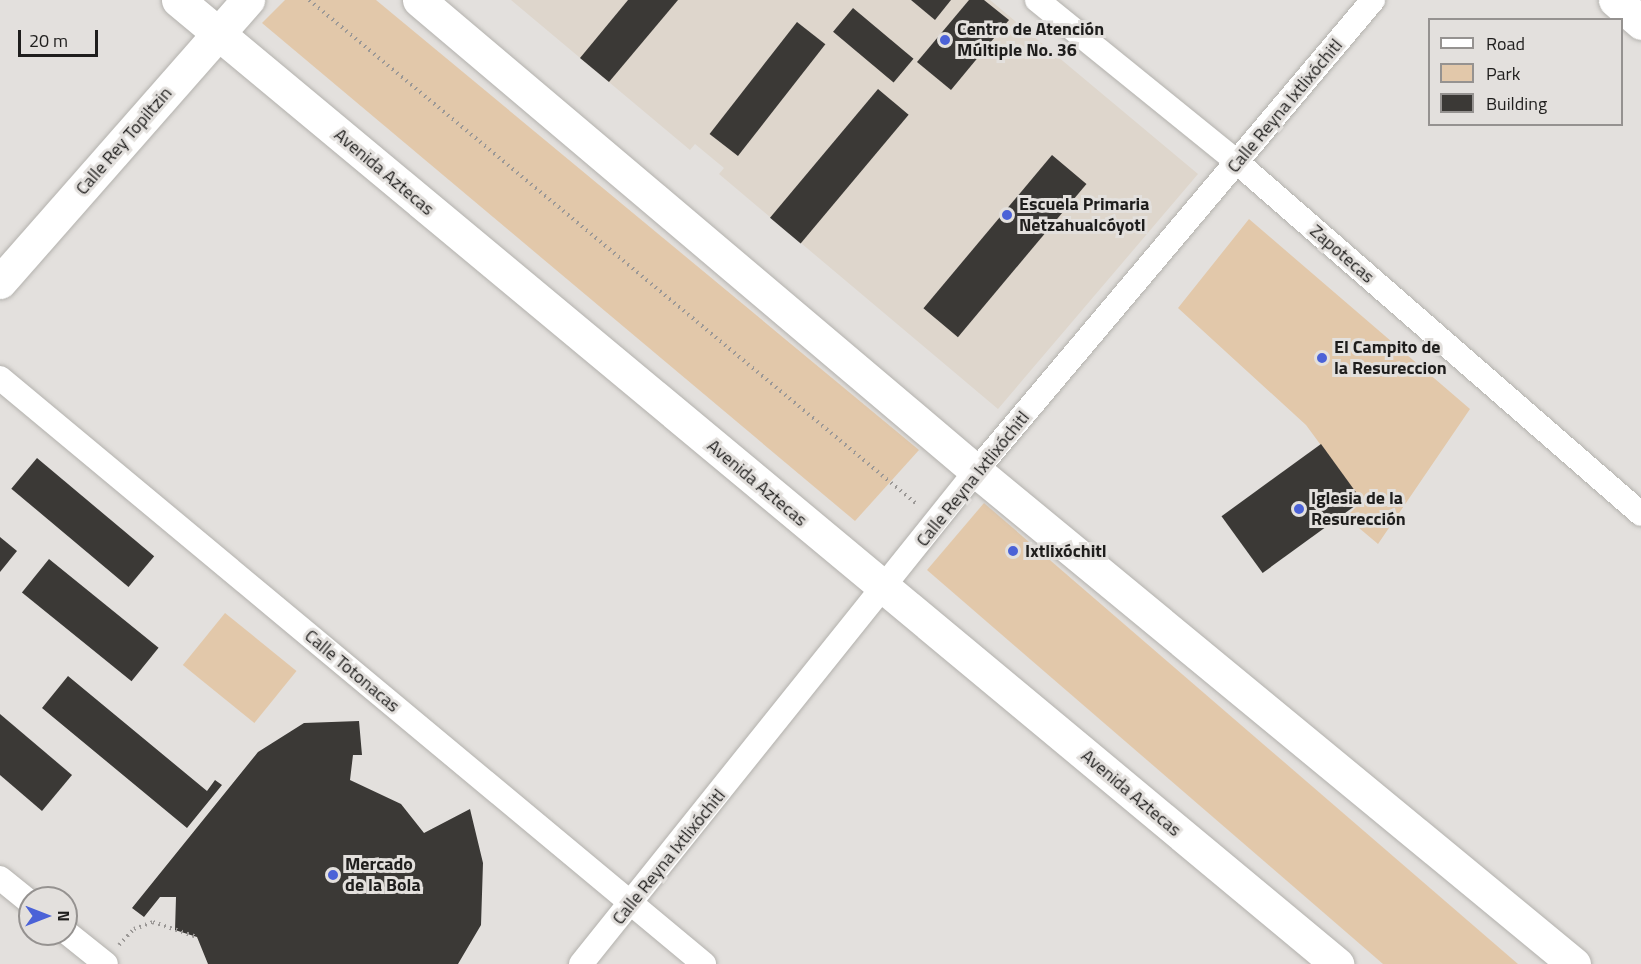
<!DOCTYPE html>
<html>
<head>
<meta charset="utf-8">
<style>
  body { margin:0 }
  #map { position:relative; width:1641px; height:964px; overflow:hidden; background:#e3e0dd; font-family:"Titillium Web",sans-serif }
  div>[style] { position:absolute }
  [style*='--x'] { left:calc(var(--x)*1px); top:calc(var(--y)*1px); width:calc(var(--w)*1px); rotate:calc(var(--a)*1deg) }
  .built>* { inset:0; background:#ded6cc }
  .green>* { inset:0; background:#e2c8aa; transform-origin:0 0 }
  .building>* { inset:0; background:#3b3936; transform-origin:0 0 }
  .path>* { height:4px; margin-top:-2px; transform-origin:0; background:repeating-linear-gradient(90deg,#9b9896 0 1.5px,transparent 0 6px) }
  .roads { filter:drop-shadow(0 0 2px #b3b1ad) drop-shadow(0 0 2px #b3b1ad) }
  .street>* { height:24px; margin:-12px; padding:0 12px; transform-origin:12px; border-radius:12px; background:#fff }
  .secondary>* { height:33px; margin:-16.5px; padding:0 16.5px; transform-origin:16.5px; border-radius:16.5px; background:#fff }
  .primary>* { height:33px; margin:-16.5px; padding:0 16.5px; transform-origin:16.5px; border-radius:16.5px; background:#fff }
  .dots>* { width:16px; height:16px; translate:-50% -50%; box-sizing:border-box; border:3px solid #e3e0dd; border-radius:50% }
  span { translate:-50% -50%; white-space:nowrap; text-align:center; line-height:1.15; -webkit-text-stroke:6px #e3e0dd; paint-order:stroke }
  .poi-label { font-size:18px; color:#1f1e1d; font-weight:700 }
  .left { translate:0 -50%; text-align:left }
  .street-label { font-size:18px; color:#1f1e1d }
  .legend { position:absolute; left:1428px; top:18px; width:195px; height:108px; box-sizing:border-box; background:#e3e0dd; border:2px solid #959290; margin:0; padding:8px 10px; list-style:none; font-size:18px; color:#1f1e1d }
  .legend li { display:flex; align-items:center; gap:12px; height:30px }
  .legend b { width:30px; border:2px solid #959290 }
  .north { position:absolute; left:18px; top:886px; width:60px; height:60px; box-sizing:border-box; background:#e3e0dd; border:2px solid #959290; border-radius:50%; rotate:90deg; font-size:16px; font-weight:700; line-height:24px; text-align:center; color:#1f1e1d }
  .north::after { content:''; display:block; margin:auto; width:21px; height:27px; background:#4b62d7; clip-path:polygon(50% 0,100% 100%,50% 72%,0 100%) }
  .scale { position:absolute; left:18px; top:30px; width:80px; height:27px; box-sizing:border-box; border:3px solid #1f1e1d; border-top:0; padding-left:8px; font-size:18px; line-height:21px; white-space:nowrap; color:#1f1e1d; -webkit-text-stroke:4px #e3e0dd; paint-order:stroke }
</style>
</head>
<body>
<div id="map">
  <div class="built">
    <div style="clip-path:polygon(511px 0,990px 0,1198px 174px,998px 409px,719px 174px,724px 168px,695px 144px,690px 150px)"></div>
  </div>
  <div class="green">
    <div style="clip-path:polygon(285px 0,376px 0,919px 450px,855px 521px,262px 23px)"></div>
    <div style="clip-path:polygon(1249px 219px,1470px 409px,1378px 544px,1346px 517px,1362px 501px,1306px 425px,1178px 308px)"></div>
    <div style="clip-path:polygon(984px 503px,1518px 964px,1383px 964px,927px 570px)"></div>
    <div style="left:225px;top:613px;width:92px;height:67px;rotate:39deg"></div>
  </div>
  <div class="building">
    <div style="clip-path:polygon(628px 0,678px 0,609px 82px,580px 58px)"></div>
    <div style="clip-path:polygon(911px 0,951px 0,935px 20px)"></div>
    <div style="clip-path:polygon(969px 0,984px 0,1009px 20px,951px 90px,917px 62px)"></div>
    <div style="left:853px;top:8px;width:79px;height:31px;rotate:40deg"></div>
    <div style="left:797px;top:22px;width:36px;height:142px;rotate:38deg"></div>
    <div style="left:878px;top:89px;width:40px;height:168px;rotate:40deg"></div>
    <div style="left:1052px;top:155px;width:45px;height:200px;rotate:40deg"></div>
    <div style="left:1321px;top:444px;width:70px;height:123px;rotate:54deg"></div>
    <div style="left:37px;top:458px;width:153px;height:40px;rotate:40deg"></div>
    <div style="clip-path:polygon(0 537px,17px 551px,0 572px)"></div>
    <div style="left:49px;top:559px;width:141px;height:43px;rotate:39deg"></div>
    <div style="clip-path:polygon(68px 676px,207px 791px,215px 780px,222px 785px,187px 828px,42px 708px)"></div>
    <div style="clip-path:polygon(0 714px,72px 775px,42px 811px,0 775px)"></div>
    <div style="clip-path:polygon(359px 721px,362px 755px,353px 755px,350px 780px,401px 804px,424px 833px,470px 809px,483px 863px,481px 925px,458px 964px,208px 964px,197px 937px,175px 930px,176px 897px,160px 897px,144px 917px,132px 908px,258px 752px,304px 723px)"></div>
  </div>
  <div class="path">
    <div style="--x:309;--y:0;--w:791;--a:39.67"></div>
    <div style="--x:119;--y:945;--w:22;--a:-47"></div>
    <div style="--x:134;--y:929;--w:20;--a:-20"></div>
    <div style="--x:153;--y:922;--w:46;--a:18.8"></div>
  </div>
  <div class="roads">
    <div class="street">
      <div style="--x:1037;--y:0;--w:259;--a:39"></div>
      <div style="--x:1238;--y:163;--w:534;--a:41.05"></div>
      <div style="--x:0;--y:378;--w:916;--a:39.77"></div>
      <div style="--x:0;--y:878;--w:38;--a:39"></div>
      <div style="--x:66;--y:932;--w:51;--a:38.7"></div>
      <div style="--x:581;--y:964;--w:632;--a:-51.3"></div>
      <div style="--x:976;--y:471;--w:616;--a:-49.87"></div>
    </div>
    <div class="secondary">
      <div style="--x:1615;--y:0;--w:35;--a:41"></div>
      <div style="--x:0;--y:282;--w:376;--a:-48.7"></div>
    </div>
    <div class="primary">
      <div style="--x:178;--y:0;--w:1508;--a:39.75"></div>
      <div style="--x:419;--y:0;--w:729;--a:40.22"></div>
      <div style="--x:976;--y:471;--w:775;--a:39.5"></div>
    </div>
  </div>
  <div class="dots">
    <div style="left:945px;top:40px;background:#4b62d7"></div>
    <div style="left:1007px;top:215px;background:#4b62d7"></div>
    <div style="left:1322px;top:358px;background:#4b62d7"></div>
    <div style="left:1299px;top:509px;background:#4b62d7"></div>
    <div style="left:1013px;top:551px;background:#4b62d7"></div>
    <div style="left:333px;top:875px;background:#4b62d7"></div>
  </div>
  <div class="poi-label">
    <span class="left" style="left:957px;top:40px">Centro de Atención<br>Múltiple No. 36</span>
    <span class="left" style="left:1019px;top:215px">Escuela Primaria<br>Netzahualcóyotl</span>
    <span class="left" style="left:1334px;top:358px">El Campito de<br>la Resureccion</span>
    <span class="left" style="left:1311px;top:509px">Iglesia de la<br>Resurección</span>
    <span class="left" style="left:1025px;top:551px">Ixtlixóchitl</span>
    <span class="left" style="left:345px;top:875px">Mercado<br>de la Bola</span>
  </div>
  <div class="street-label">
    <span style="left:1285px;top:106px;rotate:-50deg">Calle Reyna Ixtlixóchitl</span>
    <span style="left:124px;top:141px;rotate:-49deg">Calle Rey Topiltzin</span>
    <span style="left:384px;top:172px;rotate:40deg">Avenida Aztecas</span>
    <span style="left:1342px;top:254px;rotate:41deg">Zapotecas</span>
    <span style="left:973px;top:479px;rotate:-51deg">Calle Reyna Ixtlixóchitl</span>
    <span style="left:757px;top:483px;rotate:40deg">Avenida Aztecas</span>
    <span style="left:352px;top:671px;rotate:40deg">Calle Totonacas</span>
    <span style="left:1131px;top:793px;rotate:40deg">Avenida Aztecas</span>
    <span style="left:669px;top:857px;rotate:-51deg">Calle Reyna Ixtlixóchitl</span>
  </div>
  <ul class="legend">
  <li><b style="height:8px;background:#fff"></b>Road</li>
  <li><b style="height:16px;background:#e2c8aa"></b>Park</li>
  <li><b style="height:16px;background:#3b3936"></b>Building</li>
  </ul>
  <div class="north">N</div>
  <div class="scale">20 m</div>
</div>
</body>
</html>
